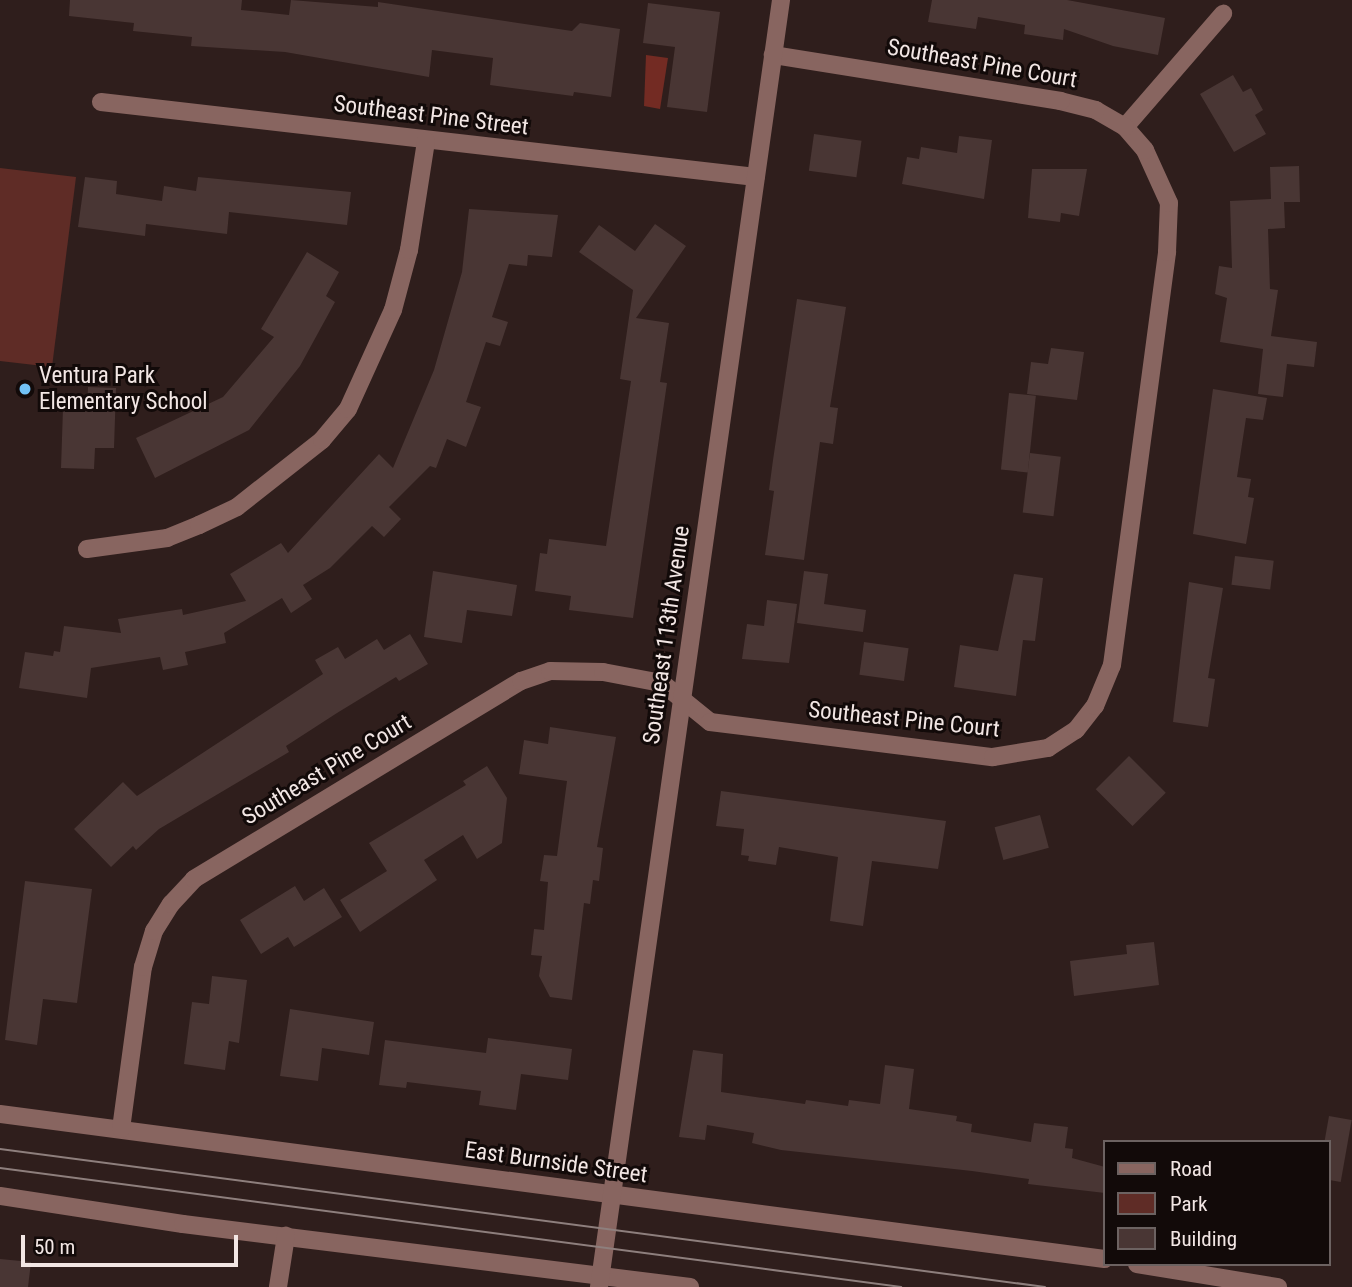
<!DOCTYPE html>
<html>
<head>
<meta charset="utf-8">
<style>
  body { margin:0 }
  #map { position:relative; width:1352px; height:1287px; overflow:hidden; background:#2f1e1c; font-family:"Roboto Condensed",sans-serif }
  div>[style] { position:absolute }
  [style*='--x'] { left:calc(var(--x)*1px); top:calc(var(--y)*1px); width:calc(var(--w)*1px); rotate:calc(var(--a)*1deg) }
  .green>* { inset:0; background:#5f2c26 }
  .water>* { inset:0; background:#732b23 }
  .building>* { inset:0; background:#493634; transform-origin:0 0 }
  .minor>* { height:18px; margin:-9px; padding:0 9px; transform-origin:9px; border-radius:9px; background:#886560 }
  .tram>* { height:2px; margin:-1px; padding:0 1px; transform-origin:1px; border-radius:1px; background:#8e7f7d }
  .dots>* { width:19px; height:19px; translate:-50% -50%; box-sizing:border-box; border:4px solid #120a09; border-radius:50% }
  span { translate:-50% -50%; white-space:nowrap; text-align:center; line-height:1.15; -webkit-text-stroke:6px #120a09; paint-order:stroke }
  .street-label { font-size:23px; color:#f2e6e4 }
  .poi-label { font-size:23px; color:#f2e6e4 }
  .left { translate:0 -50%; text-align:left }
  .legend { position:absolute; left:1103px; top:1140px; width:228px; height:126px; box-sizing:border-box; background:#120a09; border:2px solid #6c6261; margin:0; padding:9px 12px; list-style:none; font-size:21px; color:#f2e6e4 }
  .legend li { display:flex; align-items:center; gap:14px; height:35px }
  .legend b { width:35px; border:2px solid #6c6261 }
  .scale { position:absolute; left:21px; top:1235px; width:217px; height:32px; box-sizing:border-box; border:4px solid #f2e6e4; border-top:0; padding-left:9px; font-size:21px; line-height:24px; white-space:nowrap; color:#f2e6e4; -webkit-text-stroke:5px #120a09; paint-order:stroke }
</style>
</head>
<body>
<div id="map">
  <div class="green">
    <div style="clip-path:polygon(0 168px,76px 177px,52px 367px,0 361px)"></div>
  </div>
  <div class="water">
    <div style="clip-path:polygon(646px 55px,668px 58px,660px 109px,644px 106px)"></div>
  </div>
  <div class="building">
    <div style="clip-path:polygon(70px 0,242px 0,241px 10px,289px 15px,291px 0,378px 7px,378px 2px,572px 31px,580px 23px,620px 29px,611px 97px,574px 92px,573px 96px,490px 85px,493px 58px,432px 50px,429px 77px,285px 52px,191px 46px,192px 37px,133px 31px,134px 23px,69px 16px)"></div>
    <div style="clip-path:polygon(932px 0,1067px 0,1165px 18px,1158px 55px,1113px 46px,1064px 29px,1063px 40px,1024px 34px,1025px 25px,978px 17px,976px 29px,928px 22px)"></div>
    <div style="clip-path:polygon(648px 3px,720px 12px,707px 112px,667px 107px,675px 47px,643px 43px)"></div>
    <div style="clip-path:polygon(1233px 75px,1243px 92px,1251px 88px,1263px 110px,1255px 115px,1266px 134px,1234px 152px,1200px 94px)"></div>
    <div style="left:814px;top:134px;width:48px;height:37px;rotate:8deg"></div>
    <div style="clip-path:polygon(959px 136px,992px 140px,984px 199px,902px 184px,907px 157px,919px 159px,921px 147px,957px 153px)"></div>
    <div style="clip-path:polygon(1299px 166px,1300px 202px,1284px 202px,1285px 228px,1268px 229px,1270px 289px,1278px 290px,1271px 336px,1317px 342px,1314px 367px,1287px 364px,1283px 397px,1258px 394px,1263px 349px,1220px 342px,1227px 298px,1215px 294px,1219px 266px,1232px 268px,1230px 201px,1271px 199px,1270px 167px)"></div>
    <div style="clip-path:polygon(1032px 169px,1087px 169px,1079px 216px,1061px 213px,1060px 222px,1028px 218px)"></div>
    <div style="clip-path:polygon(85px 177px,117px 181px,116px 194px,162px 201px,164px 186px,196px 191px,198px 177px,351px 192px,347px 225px,229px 212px,227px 234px,146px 224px,145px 236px,78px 227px)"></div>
    <div style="clip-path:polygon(469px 209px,558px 215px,552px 257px,528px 255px,527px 266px,509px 264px,492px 317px,508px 322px,500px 346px,486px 342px,466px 402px,481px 407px,466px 447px,447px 439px,436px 468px,430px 466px,389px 507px,401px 519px,384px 537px,372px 526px,330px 568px,303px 585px,312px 599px,291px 613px,282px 598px,224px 633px,226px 643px,185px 652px,188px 665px,163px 670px,160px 657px,91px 668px,87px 698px,19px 688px,25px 652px,53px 656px,54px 651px,60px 652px,64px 626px,121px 633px,118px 619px,182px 609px,183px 615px,246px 601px,230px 574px,281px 543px,288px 553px,379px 454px,393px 468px,434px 370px,462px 272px)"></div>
    <div style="clip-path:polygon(655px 224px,686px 246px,636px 318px,669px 323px,660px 382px,667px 383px,633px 618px,569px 610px,571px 596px,535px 591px,540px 553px,547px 554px,549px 539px,606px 546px,631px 381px,620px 379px,633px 290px,579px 252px,599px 225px,635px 251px)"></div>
    <div style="clip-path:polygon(307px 252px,339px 272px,326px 296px,335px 302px,300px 366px,249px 430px,155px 478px,136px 438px,223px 397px,274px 337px,261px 329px)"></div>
    <div style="clip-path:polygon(797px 299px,846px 307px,830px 407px,838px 408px,833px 444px,820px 442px,804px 560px,765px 555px,774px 491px,769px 490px,773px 460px)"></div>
    <div style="clip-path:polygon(1051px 348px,1084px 352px,1077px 400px,1027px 394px,1031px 362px,1048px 364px)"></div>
    <div style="clip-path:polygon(88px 387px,116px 388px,114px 448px,95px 448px,94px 469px,61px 468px,63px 408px,87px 409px)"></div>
    <div style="clip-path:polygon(1213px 389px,1267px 398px,1263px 420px,1246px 418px,1237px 477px,1251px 479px,1248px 497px,1254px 498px,1246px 544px,1193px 534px)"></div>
    <div style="left:1009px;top:393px;width:27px;height:77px;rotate:6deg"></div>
    <div style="left:1030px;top:453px;width:31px;height:60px;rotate:7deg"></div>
    <div style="left:1235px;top:556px;width:39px;height:29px;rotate:7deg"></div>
    <div style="clip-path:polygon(433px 571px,517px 585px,512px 616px,467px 610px,462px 643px,424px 637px)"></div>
    <div style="clip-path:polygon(804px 571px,828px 574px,824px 604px,866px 610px,863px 632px,797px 623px)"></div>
    <div style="clip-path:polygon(1014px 574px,1043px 578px,1035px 641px,1023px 640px,1016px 696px,954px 687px,960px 645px,998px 651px)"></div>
    <div style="clip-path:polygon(1189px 582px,1223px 588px,1208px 678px,1215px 679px,1208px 727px,1173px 722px)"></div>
    <div style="clip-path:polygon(767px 600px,797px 604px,789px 663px,742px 659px,747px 624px,764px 626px)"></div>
    <div style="clip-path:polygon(410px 634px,428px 664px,399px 681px,396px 677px,337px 713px,286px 746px,289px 752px,159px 829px,136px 850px,133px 846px,111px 867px,74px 829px,123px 782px,137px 796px,323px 674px,315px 660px,338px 647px,345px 659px,377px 639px,384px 650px)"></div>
    <div style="left:864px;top:642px;width:45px;height:33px;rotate:8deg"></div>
    <div style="clip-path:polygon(550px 727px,616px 737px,597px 847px,603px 848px,599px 881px,593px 880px,590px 904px,584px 903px,572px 1000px,550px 997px,539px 976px,542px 956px,531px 955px,534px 929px,544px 930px,548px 882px,540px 881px,544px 855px,557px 856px,567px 781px,519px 774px,524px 740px,548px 744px)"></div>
    <div style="left:1129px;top:756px;width:52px;height:47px;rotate:45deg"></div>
    <div style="clip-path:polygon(487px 766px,507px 798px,502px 843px,477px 859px,463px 835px,424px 860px,437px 880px,360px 932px,340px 900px,387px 871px,369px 843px,466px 785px,463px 781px)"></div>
    <div style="clip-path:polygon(721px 791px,946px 821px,938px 869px,872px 861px,863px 926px,830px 921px,838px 857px,779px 847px,776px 865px,748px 861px,749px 856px,741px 855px,744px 829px,716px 826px)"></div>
    <div style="left:1040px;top:815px;width:34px;height:47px;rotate:75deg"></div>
    <div style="clip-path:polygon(25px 881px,92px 889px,77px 1003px,43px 999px,37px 1045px,5px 1040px)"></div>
    <div style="clip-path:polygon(295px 886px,304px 901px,324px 888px,342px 917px,294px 947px,288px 937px,261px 954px,240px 920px)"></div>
    <div style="clip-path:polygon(1154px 942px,1159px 985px,1074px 996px,1070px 961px,1127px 954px,1126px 945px)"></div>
    <div style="clip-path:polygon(212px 976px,247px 980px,239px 1043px,229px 1041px,225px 1070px,184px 1064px,192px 1002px,209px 1004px)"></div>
    <div style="clip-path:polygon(290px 1009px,374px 1022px,369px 1055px,322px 1048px,318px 1081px,280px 1076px)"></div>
    <div style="clip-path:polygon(488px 1038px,572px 1049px,568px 1080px,521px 1074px,516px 1110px,479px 1105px,481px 1091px,407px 1082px,406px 1088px,379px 1085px,385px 1040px,486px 1053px)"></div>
    <div style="clip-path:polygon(693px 1050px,723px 1054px,721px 1092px,805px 1104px,806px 1100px,848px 1106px,849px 1100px,880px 1104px,885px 1065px,914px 1069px,909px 1109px,957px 1116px,956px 1121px,972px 1124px,971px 1132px,1031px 1142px,1034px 1123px,1068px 1127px,1065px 1148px,1073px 1149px,1072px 1158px,1105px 1167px,1105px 1193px,1028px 1184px,1029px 1179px,972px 1171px,781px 1150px,752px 1143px,754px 1133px,707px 1125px,705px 1140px,679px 1137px)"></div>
    <div style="left:1329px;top:1116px;width:23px;height:63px;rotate:10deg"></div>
    <div style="clip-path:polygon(0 1259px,31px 1262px,28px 1287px,0 1287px)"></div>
  </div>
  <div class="minor">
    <div style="--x:101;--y:102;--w:659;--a:6.53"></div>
    <div style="--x:1125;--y:127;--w:150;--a:-49.1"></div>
    <div style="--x:87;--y:549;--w:81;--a:-7.8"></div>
    <div style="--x:167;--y:538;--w:35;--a:-22"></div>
    <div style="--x:199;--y:525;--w:42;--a:-25.3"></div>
    <div style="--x:237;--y:507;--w:108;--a:-38.2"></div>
    <div style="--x:322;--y:440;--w:40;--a:-50"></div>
    <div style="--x:348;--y:409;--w:109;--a:-65.6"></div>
    <div style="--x:393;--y:310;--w:62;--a:-75.1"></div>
    <div style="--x:409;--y:250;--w:110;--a:-81.1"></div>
    <div style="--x:0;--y:1114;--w:1114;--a:7.48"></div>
    <div style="--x:121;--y:1129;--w:163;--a:-82.3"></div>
    <div style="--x:143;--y:967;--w:38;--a:-73"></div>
    <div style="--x:154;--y:931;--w:32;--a:-58"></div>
    <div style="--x:171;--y:904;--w:34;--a:-47"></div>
    <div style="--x:194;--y:879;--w:382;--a:-31.2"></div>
    <div style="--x:521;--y:681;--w:31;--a:-19"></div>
    <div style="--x:550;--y:671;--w:53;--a:1.1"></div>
    <div style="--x:603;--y:672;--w:60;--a:10.6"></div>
    <div style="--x:662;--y:683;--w:62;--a:39.1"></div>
    <div style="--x:710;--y:722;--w:285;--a:7.1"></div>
    <div style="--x:993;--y:757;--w:56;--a:-9.3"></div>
    <div style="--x:1048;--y:748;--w:33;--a:-33"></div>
    <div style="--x:1076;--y:730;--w:31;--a:-52"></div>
    <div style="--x:1095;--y:706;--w:44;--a:-67.5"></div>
    <div style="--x:1112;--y:665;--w:417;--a:-82.4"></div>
    <div style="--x:1167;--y:252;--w:49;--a:-87.7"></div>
    <div style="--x:1169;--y:203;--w:58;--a:-114.4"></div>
    <div style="--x:1145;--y:150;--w:30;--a:-131"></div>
    <div style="--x:1125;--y:127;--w:34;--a:-150"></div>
    <div style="--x:1096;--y:110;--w:36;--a:-166"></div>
    <div style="--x:1061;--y:101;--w:292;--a:-170.9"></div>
    <div style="--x:0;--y:1196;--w:185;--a:8.7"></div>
    <div style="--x:183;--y:1224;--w:511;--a:7.08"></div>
    <div style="--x:1137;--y:1264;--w:143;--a:9.3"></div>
    <div style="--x:278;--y:1287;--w:52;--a:-81.1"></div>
    <div style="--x:599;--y:1287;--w:1300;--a:-81.95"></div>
  </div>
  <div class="tram">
    <div style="--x:0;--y:1149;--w:1054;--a:7.52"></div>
    <div style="--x:0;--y:1168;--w:909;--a:7.52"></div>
  </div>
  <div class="dots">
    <div style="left:25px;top:389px;background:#71c1f5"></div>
  </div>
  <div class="street-label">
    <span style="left:982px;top:64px;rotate:10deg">Southeast Pine Court</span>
    <span style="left:431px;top:116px;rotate:7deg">Southeast Pine Street</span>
    <span style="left:667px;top:635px;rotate:-82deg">Southeast 113th Avenue</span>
    <span style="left:904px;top:720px;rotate:6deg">Southeast Pine Court</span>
    <span style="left:327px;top:770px;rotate:-31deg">Southeast Pine Court</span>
    <span style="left:556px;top:1163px;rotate:8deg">East Burnside Street</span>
  </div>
  <div class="poi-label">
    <span class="left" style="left:39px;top:389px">Ventura Park<br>Elementary School</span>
  </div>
  <ul class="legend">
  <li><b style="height:9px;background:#886560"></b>Road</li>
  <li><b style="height:19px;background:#5f2c26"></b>Park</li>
  <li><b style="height:19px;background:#493634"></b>Building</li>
  </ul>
  <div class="scale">50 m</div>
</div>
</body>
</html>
